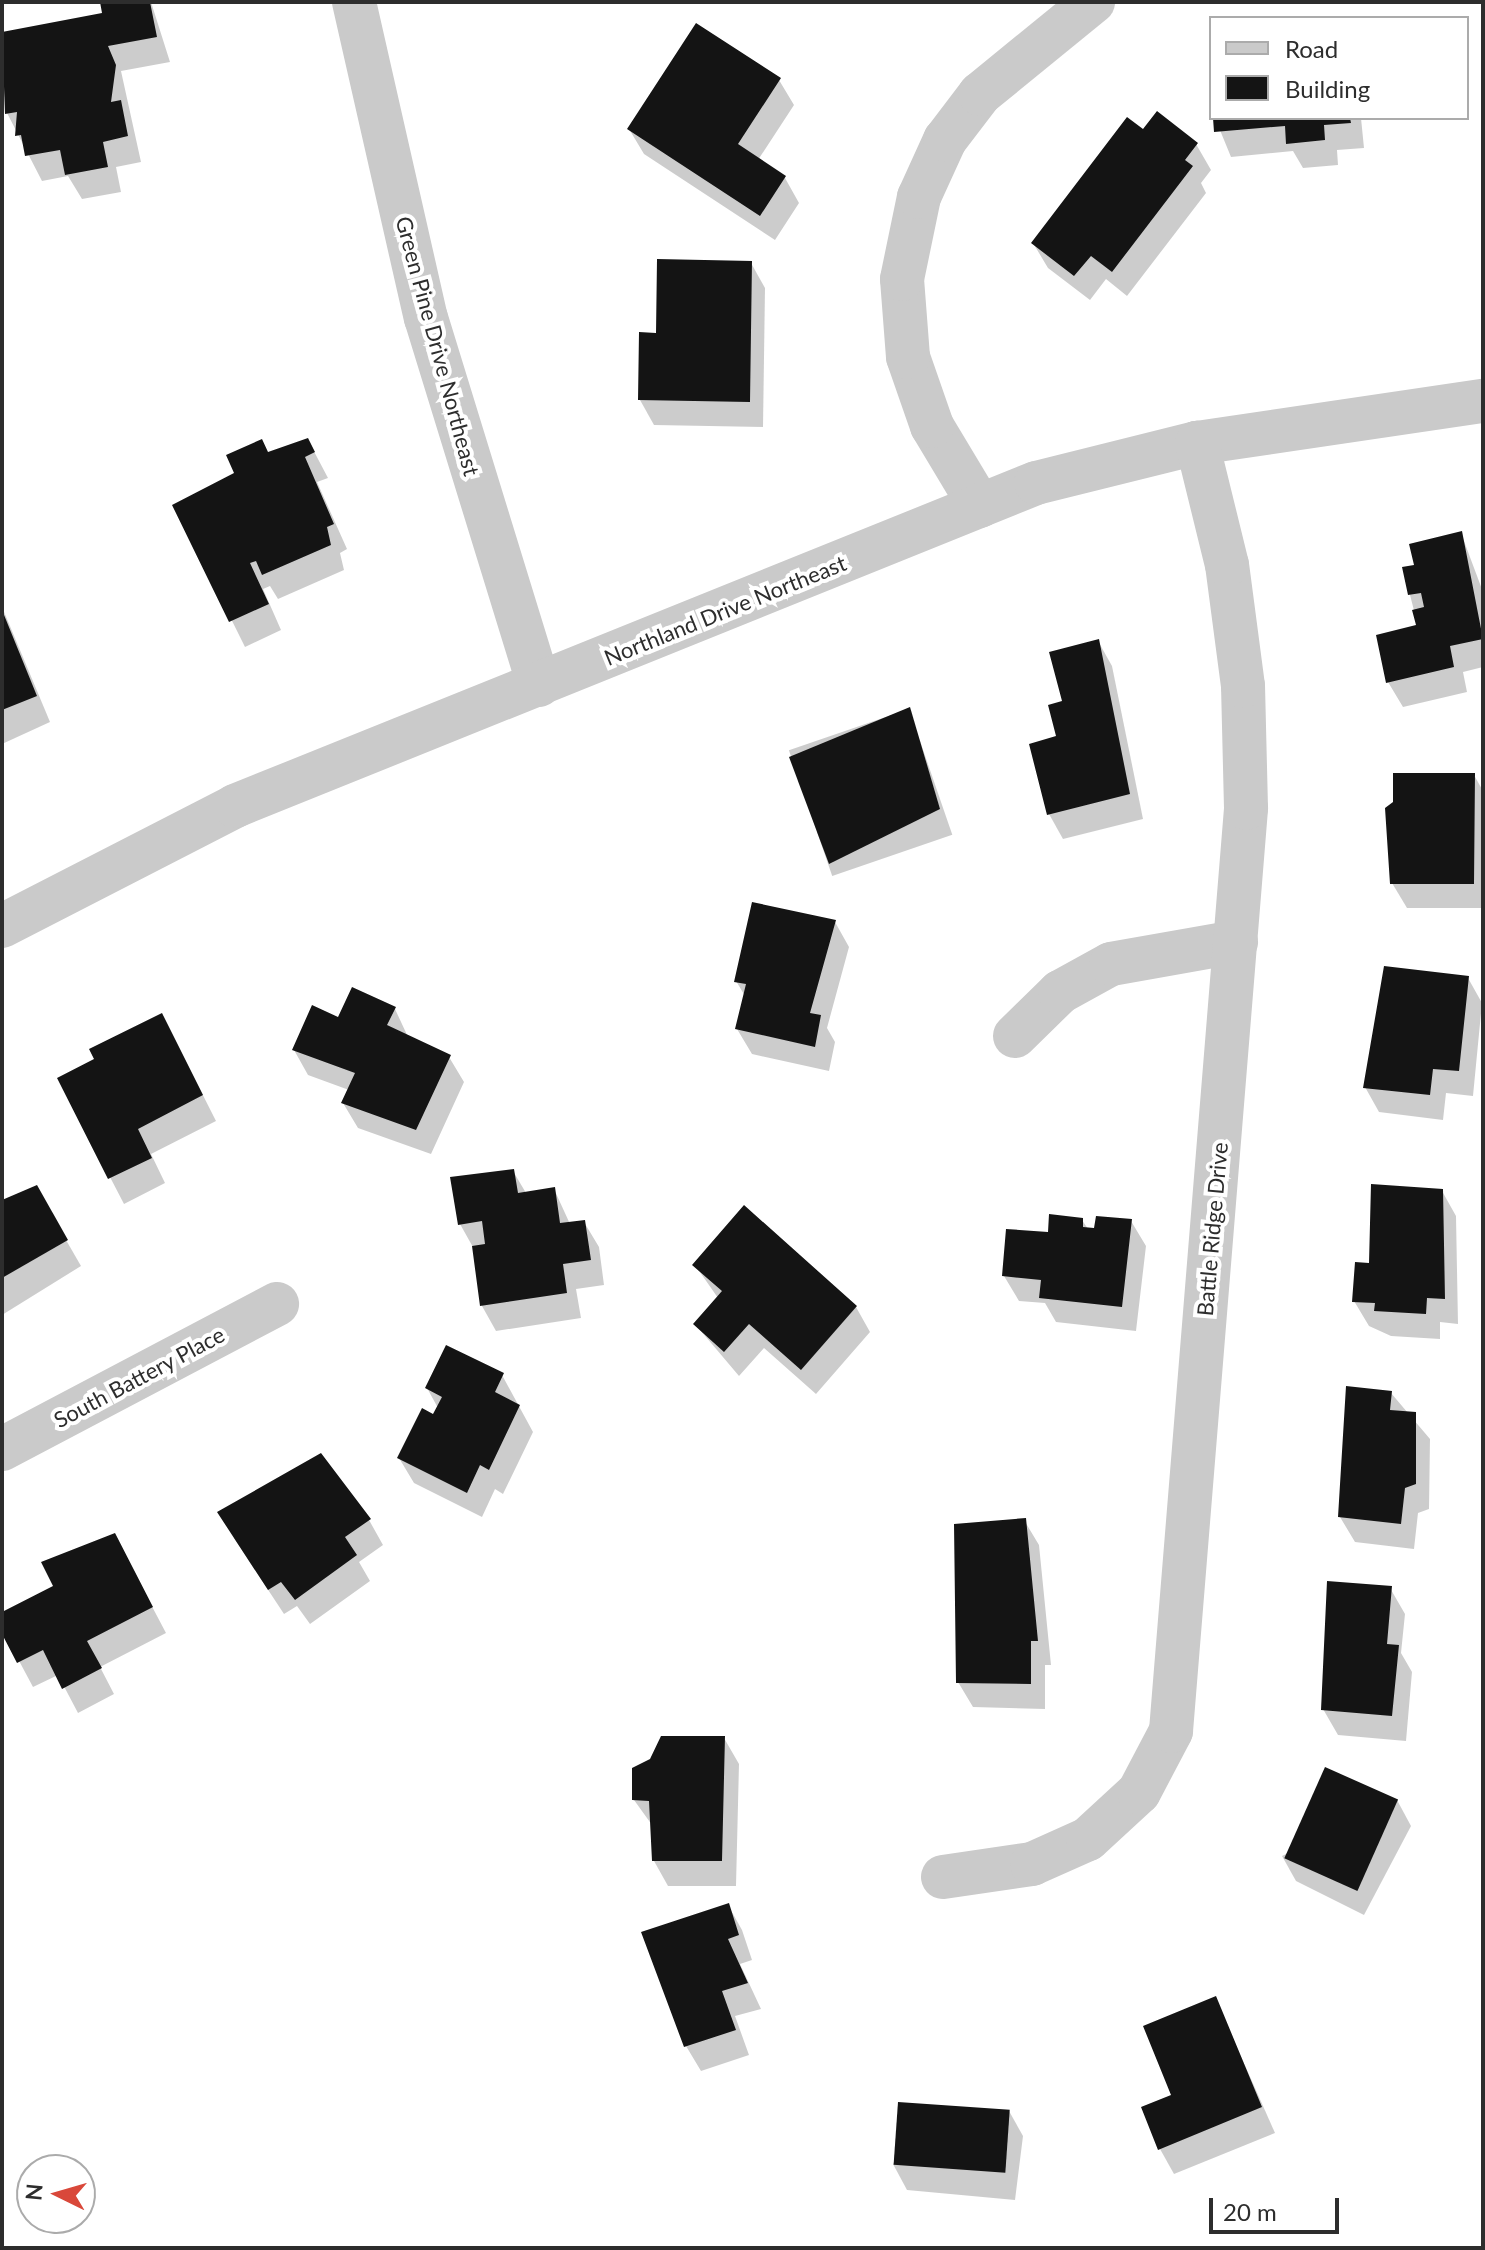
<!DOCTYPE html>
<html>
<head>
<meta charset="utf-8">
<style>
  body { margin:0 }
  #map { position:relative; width:1485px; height:2250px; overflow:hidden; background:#fff; font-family:Lato,sans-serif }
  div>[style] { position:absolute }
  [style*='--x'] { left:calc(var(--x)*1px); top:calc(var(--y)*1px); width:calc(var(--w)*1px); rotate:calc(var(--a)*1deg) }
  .shadow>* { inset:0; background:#0003; transform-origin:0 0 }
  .building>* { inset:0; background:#141414; transform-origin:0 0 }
  .minor>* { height:44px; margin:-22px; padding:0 22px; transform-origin:22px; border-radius:22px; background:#cacaca }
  span { translate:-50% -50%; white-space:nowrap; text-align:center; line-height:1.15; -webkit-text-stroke:8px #fff; paint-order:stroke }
  .street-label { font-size:22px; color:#2d2d2d }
  .frame { position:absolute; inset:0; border:4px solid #2d2d2d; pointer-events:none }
  .legend { position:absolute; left:1209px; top:16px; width:260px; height:104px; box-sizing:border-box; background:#fff; border:2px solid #ababab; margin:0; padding:10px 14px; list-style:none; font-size:24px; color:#2d2d2d }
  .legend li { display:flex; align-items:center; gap:16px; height:40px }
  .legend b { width:40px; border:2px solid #ababab }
  .north { position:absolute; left:16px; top:2154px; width:80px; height:80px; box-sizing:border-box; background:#fff; border:2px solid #ababab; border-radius:50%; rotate:275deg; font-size:22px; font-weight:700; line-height:32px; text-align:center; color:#2d2d2d }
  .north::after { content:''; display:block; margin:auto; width:28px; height:36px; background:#d9483a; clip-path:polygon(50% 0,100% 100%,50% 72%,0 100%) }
  .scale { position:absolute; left:1209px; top:2198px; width:130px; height:36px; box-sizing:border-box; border:4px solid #2d2d2d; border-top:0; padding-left:10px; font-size:24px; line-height:28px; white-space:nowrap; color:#2d2d2d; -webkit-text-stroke:6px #fff; paint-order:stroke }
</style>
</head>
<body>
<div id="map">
  <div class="shadow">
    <div style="clip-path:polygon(108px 2px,151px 2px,170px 62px,121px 71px,141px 162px,116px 167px,121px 192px,82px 199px,68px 176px,42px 181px,7px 113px,2px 75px,105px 15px)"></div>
    <div style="clip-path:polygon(779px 80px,794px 105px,758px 160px,785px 178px,799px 203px,775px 240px,644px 154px,629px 129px)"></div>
    <div style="clip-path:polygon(1215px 118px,1361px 118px,1364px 148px,1337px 150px,1338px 165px,1303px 168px,1293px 151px,1231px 157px)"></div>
    <div style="clip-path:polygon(1143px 132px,1196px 144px,1211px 170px,1201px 183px,1206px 193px,1127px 296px,1106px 279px,1090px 300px,1048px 268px,1033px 243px)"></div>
    <div style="clip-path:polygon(751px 263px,765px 288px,763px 427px,654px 425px,640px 400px,658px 335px)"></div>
    <div style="clip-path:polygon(308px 440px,328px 478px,317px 482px,347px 549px,340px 553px,344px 570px,278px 599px,270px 586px,263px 589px,281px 630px,245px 647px,175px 506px)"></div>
    <div style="clip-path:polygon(1461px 533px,1483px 592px,1483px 667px,1463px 672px,1467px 692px,1403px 707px,1388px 682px,1418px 626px,1410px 595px,1416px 566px)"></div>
    <div style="clip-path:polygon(2px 607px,50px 722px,2px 744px)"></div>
    <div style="clip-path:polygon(1098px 641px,1112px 666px,1143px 819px,1063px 839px,1049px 814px,1058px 738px,1065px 703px)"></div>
    <div style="left:909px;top:709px;width:133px;height:127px;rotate:71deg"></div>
    <div style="clip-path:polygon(1474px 775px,1483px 791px,1483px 908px,1407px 908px,1392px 883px,1387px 809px)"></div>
    <div style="clip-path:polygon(835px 922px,849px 947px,827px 1028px,835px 1042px,829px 1071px,752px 1054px,737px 1029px,745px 996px,736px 981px)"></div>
    <div style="clip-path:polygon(1468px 978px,1482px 1003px,1473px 1096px,1446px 1093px,1443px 1120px,1379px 1112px,1365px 1087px)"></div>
    <div style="clip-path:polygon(395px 1009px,408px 1037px,449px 1057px,464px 1082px,431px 1154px,358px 1128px,343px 1103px,349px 1090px,308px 1075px,294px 1050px)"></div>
    <div style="clip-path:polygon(175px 1040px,216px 1121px,151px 1154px,165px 1183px,124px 1204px,59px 1079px)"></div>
    <div style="clip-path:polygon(513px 1171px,526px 1193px,554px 1189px,570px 1224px,584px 1222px,599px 1247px,604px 1285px,576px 1289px,581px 1318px,496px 1331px,482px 1306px,474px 1249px,460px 1224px)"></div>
    <div style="clip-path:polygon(36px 1188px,81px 1266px,2px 1315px,2px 1203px)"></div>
    <div style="clip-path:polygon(1442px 1191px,1456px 1216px,1458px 1324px,1440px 1322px,1440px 1339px,1391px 1336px,1369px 1326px,1354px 1301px,1371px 1266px)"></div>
    <div style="clip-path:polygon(1082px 1220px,1088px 1229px,1131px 1221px,1146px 1246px,1136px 1331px,1056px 1322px,1045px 1303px,1019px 1301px,1004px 1276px,1050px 1234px)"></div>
    <div style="clip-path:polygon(695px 1265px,856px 1307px,870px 1332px,816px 1394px,764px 1348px,739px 1376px,695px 1324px,718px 1298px)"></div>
    <div style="clip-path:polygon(502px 1375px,533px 1432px,503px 1494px,495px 1489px,482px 1517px,414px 1483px,399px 1458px,438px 1408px,427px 1388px)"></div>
    <div style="clip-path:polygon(1391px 1393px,1430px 1439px,1429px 1509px,1418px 1513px,1414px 1549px,1355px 1542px,1340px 1517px)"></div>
    <div style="clip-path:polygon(369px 1520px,383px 1545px,359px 1562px,370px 1581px,310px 1624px,297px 1606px,284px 1614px,234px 1538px)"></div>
    <div style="clip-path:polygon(1024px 1520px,1039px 1545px,1051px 1665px,1045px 1665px,1045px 1709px,973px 1707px,958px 1682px)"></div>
    <div style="clip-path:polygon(128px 1561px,166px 1633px,100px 1667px,114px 1694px,78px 1713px,58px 1675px,33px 1687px,2px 1629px,2px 1614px)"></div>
    <div style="clip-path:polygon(1390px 1588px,1405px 1614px,1401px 1653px,1412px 1672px,1406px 1741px,1338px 1735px,1323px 1709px)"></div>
    <div style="clip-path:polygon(724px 1738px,739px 1764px,736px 1886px,668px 1886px,654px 1861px,652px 1825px,634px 1800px)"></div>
    <div style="clip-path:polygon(1397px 1800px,1411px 1826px,1364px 1915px,1296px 1881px,1282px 1856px)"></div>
    <div style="clip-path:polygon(728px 1905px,742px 1930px,752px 1960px,740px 1964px,761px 2009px,735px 2016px,749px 2055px,701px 2071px,686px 2046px)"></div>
    <div style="clip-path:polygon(1215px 1998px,1275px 2133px,1174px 2174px,1160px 2149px,1173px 2096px)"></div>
    <div style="clip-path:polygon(1009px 2111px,1023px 2136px,1015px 2200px,907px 2190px,893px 2164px)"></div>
  </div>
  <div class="building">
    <div style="clip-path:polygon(100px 2px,150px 2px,157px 37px,108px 46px,116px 65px,111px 102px,121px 100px,128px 136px,103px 142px,108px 167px,65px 175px,60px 150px,25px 156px,21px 135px,15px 136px,17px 112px,5px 114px,2px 32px,102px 13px)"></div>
    <div style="clip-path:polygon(696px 23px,781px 78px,738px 144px,786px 176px,760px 216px,627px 129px)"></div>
    <div style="clip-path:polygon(1157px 111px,1198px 143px,1185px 160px,1193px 166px,1112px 272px,1091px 256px,1074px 276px,1031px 243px,1127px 117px,1143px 129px)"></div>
    <div style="clip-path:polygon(1213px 118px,1350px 118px,1351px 123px,1324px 125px,1325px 140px,1286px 144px,1285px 126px,1214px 132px)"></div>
    <div style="clip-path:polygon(657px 259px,752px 261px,750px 402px,638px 400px,639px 332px,656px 333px)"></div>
    <div style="clip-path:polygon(308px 438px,315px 452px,305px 457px,334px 524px,327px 527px,331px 545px,262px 575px,256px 561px,250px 563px,269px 604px,229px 622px,172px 505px,234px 473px,226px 455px,262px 439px,268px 452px)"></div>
    <div style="clip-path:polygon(1462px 531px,1483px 639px,1450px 646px,1454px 667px,1386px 683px,1376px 635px,1416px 625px,1412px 610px,1424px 607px,1421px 593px,1408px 595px,1402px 567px,1414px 565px,1409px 544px)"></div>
    <div style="clip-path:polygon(2px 610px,37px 696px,2px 710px)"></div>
    <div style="clip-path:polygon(1099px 639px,1130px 794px,1047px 815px,1029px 744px,1056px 736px,1048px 705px,1062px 701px,1049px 652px)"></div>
    <div style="clip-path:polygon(910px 707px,940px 809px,829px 864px,789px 757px)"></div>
    <div style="clip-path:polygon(1393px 773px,1475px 773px,1474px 884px,1390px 884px,1385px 808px,1393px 802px)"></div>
    <div style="clip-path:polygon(752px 902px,836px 920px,810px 1013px,821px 1015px,815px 1047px,735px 1029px,746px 984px,734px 982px)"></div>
    <div style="clip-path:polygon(1384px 966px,1469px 976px,1459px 1071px,1433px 1069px,1430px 1095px,1363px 1088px)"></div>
    <div style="clip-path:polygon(352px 987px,396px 1007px,387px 1025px,451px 1055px,416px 1130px,341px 1103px,355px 1073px,292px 1050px,312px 1005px,338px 1017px)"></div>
    <div style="clip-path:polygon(162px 1013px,203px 1095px,138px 1129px,152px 1158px,108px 1179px,57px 1078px,94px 1059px,89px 1049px)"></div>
    <div style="clip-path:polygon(514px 1169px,518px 1193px,555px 1187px,560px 1223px,585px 1220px,591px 1260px,563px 1264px,567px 1293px,480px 1306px,472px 1246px,485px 1244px,482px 1221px,458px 1225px,450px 1177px)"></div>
    <div style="clip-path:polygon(1371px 1184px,1443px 1189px,1445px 1299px,1427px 1298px,1426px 1314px,1374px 1311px,1375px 1303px,1352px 1302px,1355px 1262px,1369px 1263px)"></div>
    <div style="clip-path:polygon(37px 1185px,68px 1240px,2px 1278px,2px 1200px)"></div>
    <div style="clip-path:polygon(744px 1205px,857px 1306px,801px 1370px,749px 1324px,724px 1352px,693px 1324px,722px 1291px,692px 1265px)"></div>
    <div style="clip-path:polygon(1049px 1214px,1083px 1218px,1083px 1227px,1094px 1228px,1096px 1216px,1132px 1219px,1122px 1307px,1039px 1298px,1041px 1280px,1002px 1276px,1006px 1229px,1048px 1232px)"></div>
    <div style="clip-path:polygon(446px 1345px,504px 1373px,495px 1392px,520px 1405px,489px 1470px,480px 1465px,467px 1493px,397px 1458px,422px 1408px,433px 1414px,442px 1397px,425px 1388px)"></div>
    <div style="clip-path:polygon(1346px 1386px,1392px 1391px,1390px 1410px,1416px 1412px,1416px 1484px,1405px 1488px,1401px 1524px,1338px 1517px)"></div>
    <div style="clip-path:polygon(321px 1453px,371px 1519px,345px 1537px,357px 1555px,295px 1600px,281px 1582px,268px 1590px,217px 1512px)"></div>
    <div style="clip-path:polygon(1026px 1518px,1038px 1641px,1031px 1641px,1031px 1684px,956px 1683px,954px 1524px)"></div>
    <div style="clip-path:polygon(115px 1533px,153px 1607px,87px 1641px,102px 1668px,62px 1689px,43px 1650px,17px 1663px,2px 1634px,2px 1612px,53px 1586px,41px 1562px)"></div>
    <div style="clip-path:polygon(1327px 1581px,1392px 1586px,1387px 1644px,1399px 1645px,1392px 1716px,1321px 1710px)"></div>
    <div style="clip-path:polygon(661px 1736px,725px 1736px,722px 1861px,652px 1861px,649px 1801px,632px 1800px,632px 1768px,650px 1759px)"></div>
    <div style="left:1325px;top:1767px;width:80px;height:100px;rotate:24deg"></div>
    <div style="clip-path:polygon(729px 1903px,739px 1935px,728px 1939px,748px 1983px,722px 1991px,736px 2030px,684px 2047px,641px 1932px)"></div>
    <div style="clip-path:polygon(1216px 1996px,1262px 2107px,1158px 2150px,1141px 2107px,1171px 2095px,1143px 2026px)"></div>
    <div style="left:898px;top:2102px;width:112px;height:63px;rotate:4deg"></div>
  </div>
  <div class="minor">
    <div style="--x:354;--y:2;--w:324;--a:77.2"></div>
    <div style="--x:426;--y:318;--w:384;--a:72.9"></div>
    <div style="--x:980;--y:506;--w:93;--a:-121"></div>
    <div style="--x:932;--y:426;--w:73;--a:-109.2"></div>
    <div style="--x:908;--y:357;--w:78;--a:-94.4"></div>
    <div style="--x:902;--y:279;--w:84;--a:-78.3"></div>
    <div style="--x:919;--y:197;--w:63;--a:-65.5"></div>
    <div style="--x:945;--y:140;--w:58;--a:-52.7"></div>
    <div style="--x:980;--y:94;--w:146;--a:-39.2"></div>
    <div style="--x:2;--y:926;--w:262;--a:-27.2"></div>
    <div style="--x:235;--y:806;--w:864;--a:-21.96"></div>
    <div style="--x:1036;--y:483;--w:166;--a:-14"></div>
    <div style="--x:1197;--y:443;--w:289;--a:-8.4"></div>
    <div style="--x:1015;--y:1036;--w:63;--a:-44.4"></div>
    <div style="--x:1060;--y:992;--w:58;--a:-28.8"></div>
    <div style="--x:1111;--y:964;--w:127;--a:-10"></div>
    <div style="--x:2;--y:1449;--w:311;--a:-27.8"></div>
    <div style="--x:943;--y:1877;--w:90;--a:-8.3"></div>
    <div style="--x:1032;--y:1864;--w:61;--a:-24.1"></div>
    <div style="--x:1088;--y:1839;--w:69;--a:-42.7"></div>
    <div style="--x:1139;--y:1792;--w:69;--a:-62.3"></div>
    <div style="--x:1171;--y:1731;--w:926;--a:-85.35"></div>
    <div style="--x:1246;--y:808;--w:122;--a:-91.4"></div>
    <div style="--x:1243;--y:686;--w:122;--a:-97.5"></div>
    <div style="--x:1227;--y:565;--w:126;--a:-103.8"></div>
  </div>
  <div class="street-label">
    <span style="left:438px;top:346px;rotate:75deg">Green Pine Drive Northeast</span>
    <span style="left:725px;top:610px;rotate:-22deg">Northland Drive Northeast</span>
    <span style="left:1212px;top:1229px;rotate:-85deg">Battle Ridge Drive</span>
    <span style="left:139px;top:1377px;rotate:-28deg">South Battery Place</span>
  </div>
  <div class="frame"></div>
  <ul class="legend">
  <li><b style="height:10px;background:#cacaca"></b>Road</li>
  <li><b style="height:22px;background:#141414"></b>Building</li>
  </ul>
  <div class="north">N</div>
  <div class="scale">20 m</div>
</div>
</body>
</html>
